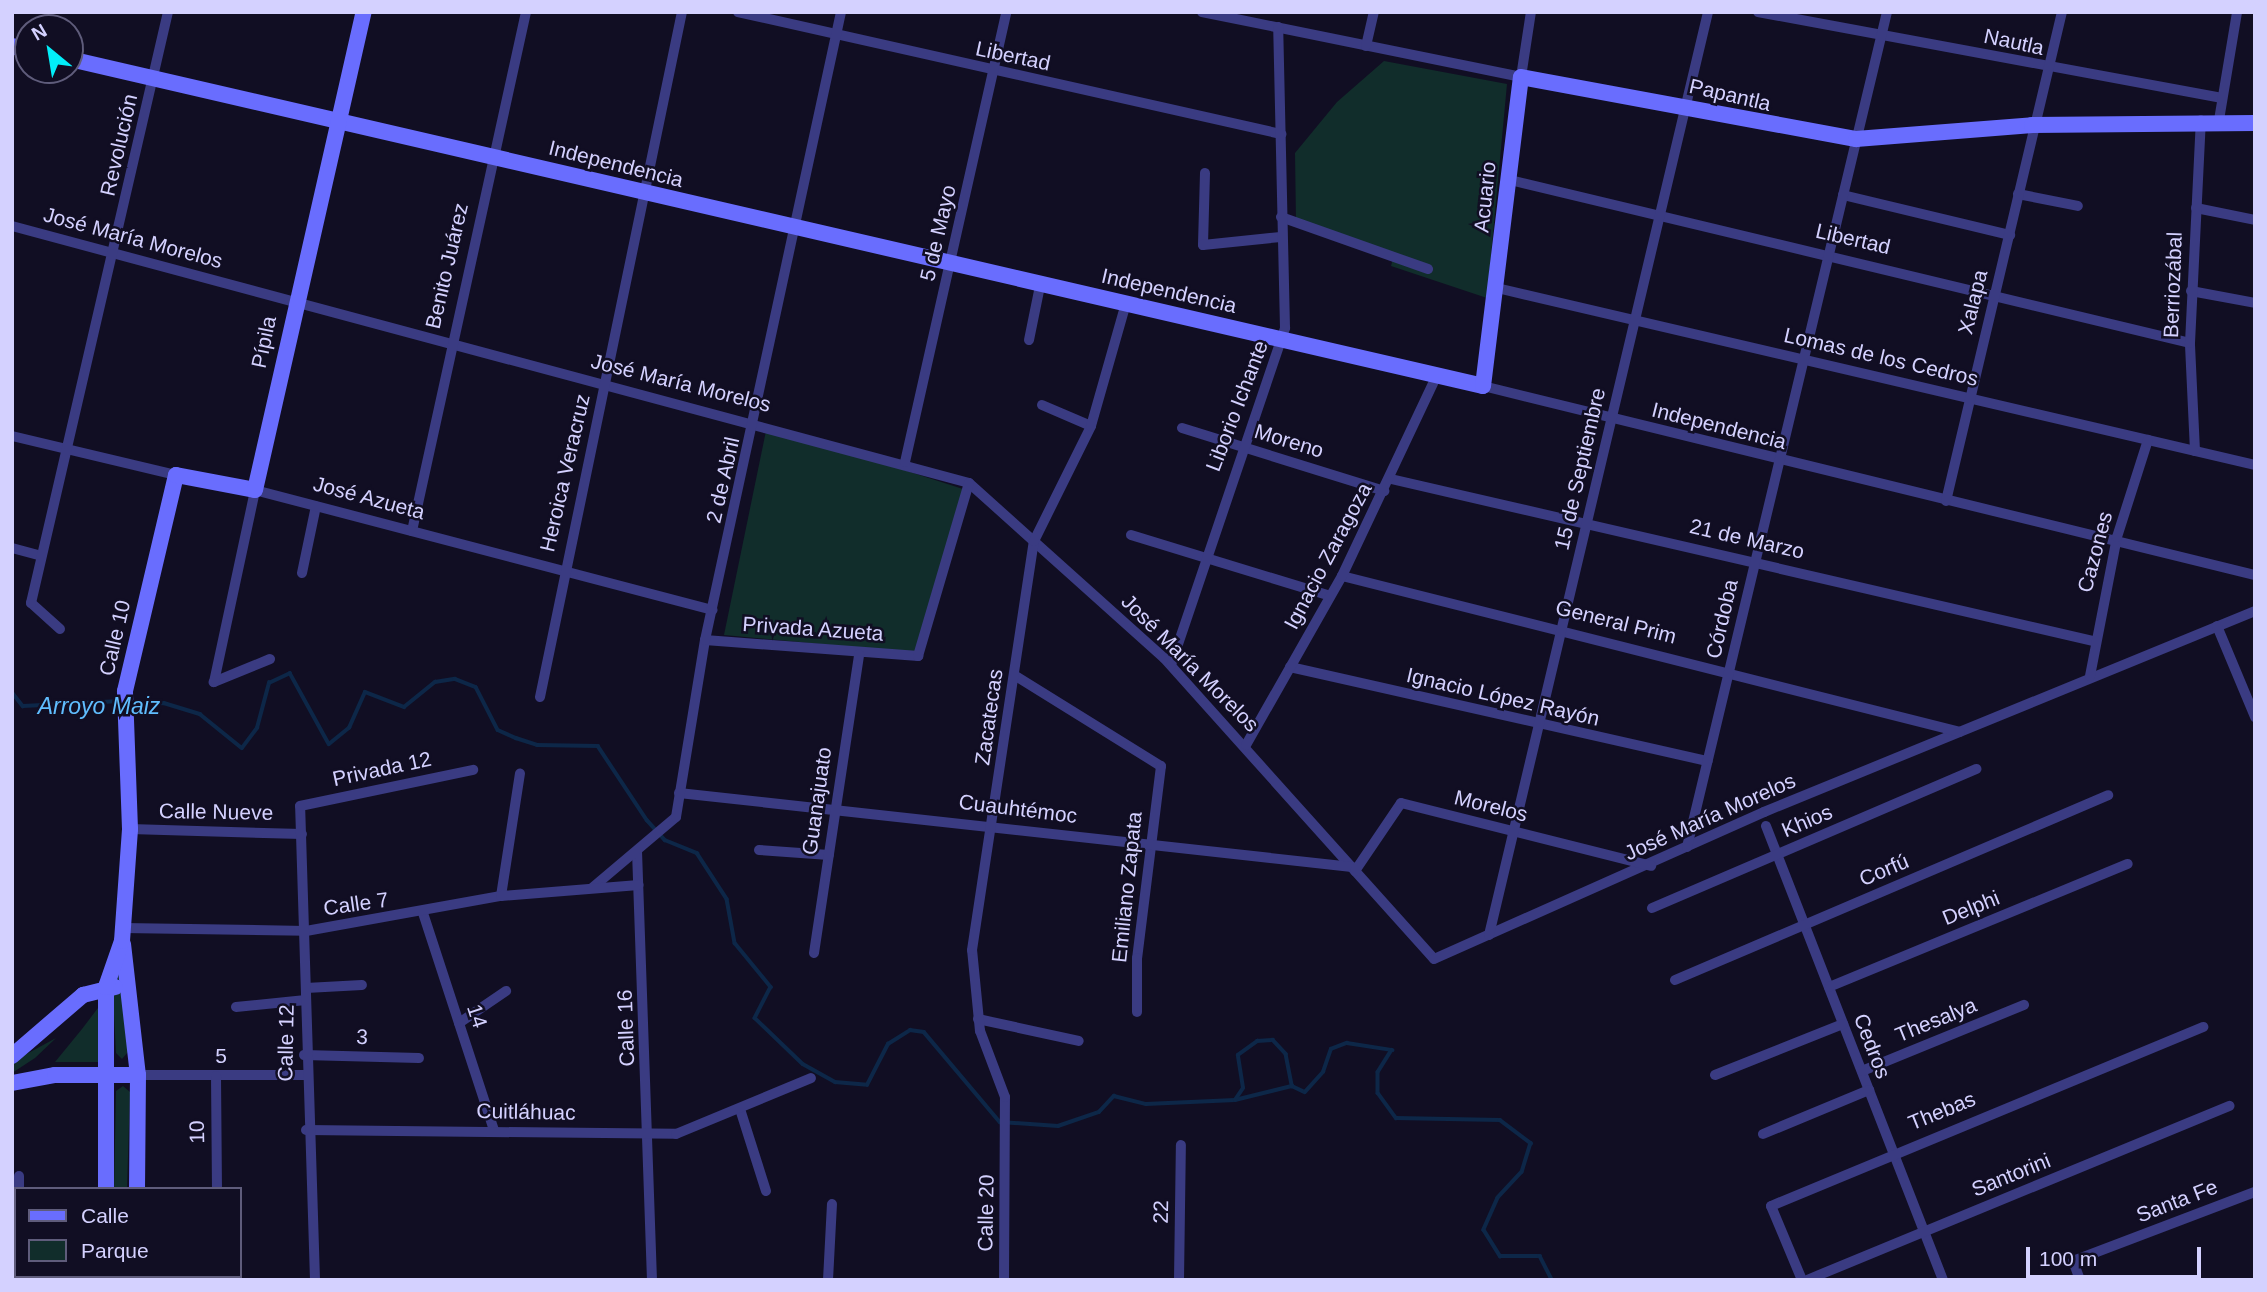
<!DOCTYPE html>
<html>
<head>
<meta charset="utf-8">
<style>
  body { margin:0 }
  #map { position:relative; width:2267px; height:1292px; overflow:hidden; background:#110e23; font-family:Helvetica,sans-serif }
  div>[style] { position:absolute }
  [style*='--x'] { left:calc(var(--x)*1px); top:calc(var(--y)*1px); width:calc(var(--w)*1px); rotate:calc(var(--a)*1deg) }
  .green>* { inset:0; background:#112d2b }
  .stream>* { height:3.5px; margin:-1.75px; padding:0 1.75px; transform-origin:1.75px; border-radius:1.75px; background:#0d2748 }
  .street>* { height:10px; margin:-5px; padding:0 5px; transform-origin:5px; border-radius:5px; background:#3a3b82 }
  .secondary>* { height:16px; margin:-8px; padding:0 8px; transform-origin:8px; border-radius:8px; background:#696dfe }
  span { translate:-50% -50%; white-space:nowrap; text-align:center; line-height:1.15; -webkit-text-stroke:5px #110e23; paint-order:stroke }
  .street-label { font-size:21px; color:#d4d1ff }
  .water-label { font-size:23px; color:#60bdfe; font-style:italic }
  .frame { position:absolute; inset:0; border:14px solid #d4d1ff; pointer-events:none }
  .legend { position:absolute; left:14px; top:1187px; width:228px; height:91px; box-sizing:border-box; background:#110e23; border:2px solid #5f5c7b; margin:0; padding:9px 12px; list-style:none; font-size:21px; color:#d4d1ff }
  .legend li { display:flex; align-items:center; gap:14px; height:35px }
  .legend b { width:35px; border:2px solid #5f5c7b }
  .north { position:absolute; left:14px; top:14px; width:70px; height:70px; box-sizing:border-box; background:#110e23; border:2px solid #5f5c7b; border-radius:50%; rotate:330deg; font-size:19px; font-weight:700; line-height:28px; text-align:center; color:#d4d1ff }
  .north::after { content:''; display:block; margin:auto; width:24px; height:32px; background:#02eef9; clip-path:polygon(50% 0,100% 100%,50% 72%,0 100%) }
  .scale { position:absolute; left:2026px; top:1247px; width:175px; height:32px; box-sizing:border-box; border:4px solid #d4d1ff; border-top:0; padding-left:9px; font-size:21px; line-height:24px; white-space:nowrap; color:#d4d1ff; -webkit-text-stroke:5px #110e23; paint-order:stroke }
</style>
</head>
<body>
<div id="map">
  <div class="green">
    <div style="clip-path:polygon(1384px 61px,1507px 84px,1487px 298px,1391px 266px,1394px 255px,1296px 223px,1295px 153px,1337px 102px)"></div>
    <div style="clip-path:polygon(767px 426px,963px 489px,916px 653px,724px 635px)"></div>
    <div style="clip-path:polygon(119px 971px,128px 1052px,122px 1059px,116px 1053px,112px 977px)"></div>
    <div style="clip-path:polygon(104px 1000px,107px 1062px,55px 1062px,82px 1029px)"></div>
    <div style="clip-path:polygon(56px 1038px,35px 1058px,12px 1073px,12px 1062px)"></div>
    <div style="clip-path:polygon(123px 1086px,130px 1092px,127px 1189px,114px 1189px,116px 1091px)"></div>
  </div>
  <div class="stream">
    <div style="--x:12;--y:692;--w:18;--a:52"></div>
    <div style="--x:23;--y:706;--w:98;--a:-2.9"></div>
    <div style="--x:129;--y:702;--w:35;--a:2"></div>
    <div style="--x:164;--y:703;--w:38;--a:17"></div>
    <div style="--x:200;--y:714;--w:54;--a:39"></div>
    <div style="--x:242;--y:748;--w:25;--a:-53"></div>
    <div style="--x:257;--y:728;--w:47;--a:-75.1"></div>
    <div style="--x:269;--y:683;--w:23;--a:-25"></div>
    <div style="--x:290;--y:673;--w:81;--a:61.2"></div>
    <div style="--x:329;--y:744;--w:26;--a:-39"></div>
    <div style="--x:349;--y:728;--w:39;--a:-66"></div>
    <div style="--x:365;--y:692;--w:42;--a:21"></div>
    <div style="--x:404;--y:707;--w:40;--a:-39"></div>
    <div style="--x:435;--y:682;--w:20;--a:-9"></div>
    <div style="--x:455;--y:679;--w:22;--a:21"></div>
    <div style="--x:476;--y:687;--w:48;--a:62.9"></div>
    <div style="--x:498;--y:730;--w:20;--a:24"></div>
    <div style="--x:516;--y:738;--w:22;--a:18"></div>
    <div style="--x:537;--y:745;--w:61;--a:0.9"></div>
    <div style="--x:598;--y:746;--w:89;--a:56.5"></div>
    <div style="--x:647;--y:820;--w:27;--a:48"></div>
    <div style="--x:665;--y:840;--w:35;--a:22"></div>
    <div style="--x:697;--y:853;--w:55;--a:56.9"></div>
    <div style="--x:727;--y:899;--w:45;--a:79.7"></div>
    <div style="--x:735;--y:943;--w:57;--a:50.7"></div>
    <div style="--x:771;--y:987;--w:35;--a:117"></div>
    <div style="--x:755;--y:1018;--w:66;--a:43.8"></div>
    <div style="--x:803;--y:1064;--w:37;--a:29"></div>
    <div style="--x:835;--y:1082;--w:32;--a:5"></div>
    <div style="--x:867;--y:1085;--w:46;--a:-62.9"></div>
    <div style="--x:888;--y:1044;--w:26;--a:-32"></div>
    <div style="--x:910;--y:1030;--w:14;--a:8"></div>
    <div style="--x:924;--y:1032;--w:118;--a:49.8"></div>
    <div style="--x:1000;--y:1122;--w:58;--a:3.9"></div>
    <div style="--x:1058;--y:1126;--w:43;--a:-18.9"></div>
    <div style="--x:1099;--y:1112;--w:22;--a:-47"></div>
    <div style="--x:1114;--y:1096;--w:33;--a:14"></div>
    <div style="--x:1146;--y:1104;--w:89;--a:-2.6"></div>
    <div style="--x:1235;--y:1100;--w:59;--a:-13.8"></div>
    <div style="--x:1292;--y:1086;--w:14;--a:25"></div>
    <div style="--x:1305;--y:1092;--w:27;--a:-48"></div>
    <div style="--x:1323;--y:1072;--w:24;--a:-71"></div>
    <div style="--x:1331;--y:1049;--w:17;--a:-21"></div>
    <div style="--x:1347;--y:1043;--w:46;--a:8.8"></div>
    <div style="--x:1392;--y:1050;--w:26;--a:122"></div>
    <div style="--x:1378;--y:1072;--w:21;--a:90"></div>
    <div style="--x:1378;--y:1093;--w:31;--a:54"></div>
    <div style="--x:1396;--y:1118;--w:104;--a:1.1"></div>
    <div style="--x:1500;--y:1120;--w:39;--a:37"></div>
    <div style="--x:1531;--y:1143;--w:30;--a:107"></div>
    <div style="--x:1522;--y:1172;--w:35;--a:133"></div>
    <div style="--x:1498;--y:1198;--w:35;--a:114"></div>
    <div style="--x:1484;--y:1230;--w:31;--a:58"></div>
    <div style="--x:1500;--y:1256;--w:40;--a:0"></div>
    <div style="--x:1540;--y:1256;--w:27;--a:63"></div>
    <div style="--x:1235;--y:1100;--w:14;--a:-56"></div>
    <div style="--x:1243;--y:1088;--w:33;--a:-99"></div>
    <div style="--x:1238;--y:1055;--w:24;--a:-36"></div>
    <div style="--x:1257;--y:1041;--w:16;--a:-4"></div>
    <div style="--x:1273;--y:1040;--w:19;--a:47"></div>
    <div style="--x:1286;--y:1054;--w:33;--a:79"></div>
  </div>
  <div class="street">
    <div style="--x:738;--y:12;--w:557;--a:12.66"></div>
    <div style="--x:1202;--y:12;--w:326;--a:11.5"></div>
    <div style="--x:1521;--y:77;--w:66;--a:-81.3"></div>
    <div style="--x:1758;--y:12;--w:472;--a:10.5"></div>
    <div style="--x:1366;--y:46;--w:35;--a:-77"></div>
    <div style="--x:2219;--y:120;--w:109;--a:-80.5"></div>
    <div style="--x:1205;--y:173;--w:72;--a:91.6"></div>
    <div style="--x:1203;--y:245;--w:78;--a:-5.9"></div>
    <div style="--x:1506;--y:179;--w:703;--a:13.48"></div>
    <div style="--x:2018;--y:194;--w:61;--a:11.3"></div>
    <div style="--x:1843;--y:195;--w:172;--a:13.5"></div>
    <div style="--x:2196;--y:208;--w:60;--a:11.5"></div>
    <div style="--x:1281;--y:217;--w:156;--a:19.5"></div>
    <div style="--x:12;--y:226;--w:991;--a:15.03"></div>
    <div style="--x:969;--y:483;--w:262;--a:41.9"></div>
    <div style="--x:1164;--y:658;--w:404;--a:48.1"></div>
    <div style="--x:1434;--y:959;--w:361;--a:-24"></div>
    <div style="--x:1764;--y:812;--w:531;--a:-22.26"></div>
    <div style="--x:1497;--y:288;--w:778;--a:13.14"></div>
    <div style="--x:2191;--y:291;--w:65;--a:10.6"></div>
    <div style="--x:1029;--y:340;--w:60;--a:-78.5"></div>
    <div style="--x:1483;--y:386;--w:795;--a:13.76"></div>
    <div style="--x:1042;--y:405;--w:53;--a:23.2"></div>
    <div style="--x:1182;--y:428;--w:212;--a:17.3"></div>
    <div style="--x:12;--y:436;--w:169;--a:13.4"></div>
    <div style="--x:2195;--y:451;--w:108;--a:-92.7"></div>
    <div style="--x:2190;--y:343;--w:223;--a:-87.2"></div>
    <div style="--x:905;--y:462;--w:461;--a:-77.3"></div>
    <div style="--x:1391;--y:479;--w:720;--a:12.99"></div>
    <div style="--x:1946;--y:501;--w:503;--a:-76.66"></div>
    <div style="--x:412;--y:531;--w:531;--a:-77.61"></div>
    <div style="--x:1131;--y:535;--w:208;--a:17"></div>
    <div style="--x:12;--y:548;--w:28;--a:15"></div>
    <div style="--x:302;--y:573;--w:68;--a:-78.2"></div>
    <div style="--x:1342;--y:576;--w:637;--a:14.17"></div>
    <div style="--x:2217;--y:626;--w:99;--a:67.3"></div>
    <div style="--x:60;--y:629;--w:39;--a:-138"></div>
    <div style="--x:31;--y:603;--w:607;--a:-76.95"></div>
    <div style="--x:705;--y:640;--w:214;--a:4.3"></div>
    <div style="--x:918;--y:656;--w:180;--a:-73.6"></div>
    <div style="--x:270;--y:659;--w:61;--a:157.7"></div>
    <div style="--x:214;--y:682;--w:196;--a:-77.9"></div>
    <div style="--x:255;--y:490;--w:473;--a:14.7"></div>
    <div style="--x:1171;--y:665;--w:356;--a:-71.3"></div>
    <div style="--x:1285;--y:328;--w:301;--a:-91.3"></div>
    <div style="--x:1290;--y:667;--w:428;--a:12.7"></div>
    <div style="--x:1014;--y:675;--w:173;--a:31.8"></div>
    <div style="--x:1161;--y:766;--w:193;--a:97.1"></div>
    <div style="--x:1137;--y:958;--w:54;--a:90"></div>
    <div style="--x:2090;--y:676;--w:142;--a:-79"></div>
    <div style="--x:2117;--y:537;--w:102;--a:-72.3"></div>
    <div style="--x:540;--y:697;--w:700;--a:-78.29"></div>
    <div style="--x:1246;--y:745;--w:194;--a:-60.4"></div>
    <div style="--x:1342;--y:576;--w:218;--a:-64.7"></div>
    <div style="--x:679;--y:793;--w:677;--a:6.27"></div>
    <div style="--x:1766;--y:826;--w:487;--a:68.7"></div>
    <div style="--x:130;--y:829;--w:172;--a:1.7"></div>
    <div style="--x:1687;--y:847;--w:859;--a:-76.53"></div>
    <div style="--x:759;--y:850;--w:70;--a:4.1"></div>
    <div style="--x:637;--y:851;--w:429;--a:88"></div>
    <div style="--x:1355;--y:871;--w:82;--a:-55.9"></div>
    <div style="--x:1401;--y:803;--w:258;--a:14.1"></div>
    <div style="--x:592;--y:888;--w:110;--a:-40.2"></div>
    <div style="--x:676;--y:817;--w:179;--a:-80.7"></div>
    <div style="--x:705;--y:640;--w:643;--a:-77.78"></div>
    <div style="--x:501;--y:896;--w:124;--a:-81.2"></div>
    <div style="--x:1652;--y:908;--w:353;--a:-23.2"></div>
    <div style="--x:423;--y:913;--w:228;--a:71.9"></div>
    <div style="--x:123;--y:928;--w:183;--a:0.9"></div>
    <div style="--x:306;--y:931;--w:198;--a:-10.2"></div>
    <div style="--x:501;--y:896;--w:138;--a:-4.6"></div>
    <div style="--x:1489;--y:935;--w:949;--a:-76.65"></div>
    <div style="--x:814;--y:953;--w:302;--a:-81.4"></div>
    <div style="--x:1675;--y:980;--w:471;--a:-23.1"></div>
    <div style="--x:1829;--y:987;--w:323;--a:-22.4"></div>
    <div style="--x:306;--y:988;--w:56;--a:-3.1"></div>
    <div style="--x:236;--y:1007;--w:70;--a:-5.7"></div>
    <div style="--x:978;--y:1019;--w:103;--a:12.3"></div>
    <div style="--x:459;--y:1023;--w:57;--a:-34.2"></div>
    <div style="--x:304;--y:1055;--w:115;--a:1.5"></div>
    <div style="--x:1862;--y:1071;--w:175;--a:-22.2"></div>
    <div style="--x:138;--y:1075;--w:166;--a:0"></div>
    <div style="--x:1715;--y:1075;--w:138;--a:-21.7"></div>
    <div style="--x:216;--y:1076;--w:113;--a:89.5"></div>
    <div style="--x:740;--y:1109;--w:86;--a:72.4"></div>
    <div style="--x:306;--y:1130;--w:370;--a:0.6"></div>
    <div style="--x:676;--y:1134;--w:146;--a:-22.5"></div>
    <div style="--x:1763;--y:1134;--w:115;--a:-22.5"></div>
    <div style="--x:19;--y:1189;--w:13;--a:-90"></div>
    <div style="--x:218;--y:1276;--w:4;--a:90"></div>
    <div style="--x:18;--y:1280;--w:4;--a:-90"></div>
    <div style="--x:315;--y:1280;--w:474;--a:-91.8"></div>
    <div style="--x:300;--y:806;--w:177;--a:-11.8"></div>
    <div style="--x:828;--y:1280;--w:76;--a:-87"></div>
    <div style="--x:1004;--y:1280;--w:183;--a:-89.7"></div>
    <div style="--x:1005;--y:1097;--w:71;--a:-110.7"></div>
    <div style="--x:980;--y:1031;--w:81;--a:-95.6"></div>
    <div style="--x:972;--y:950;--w:414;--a:-81.4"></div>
    <div style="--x:1034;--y:541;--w:128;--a:-63.6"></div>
    <div style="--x:1091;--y:426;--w:128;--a:-74.1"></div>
    <div style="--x:1179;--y:1280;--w:135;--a:-89.2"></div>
    <div style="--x:1802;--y:1280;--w:80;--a:-112.7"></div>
    <div style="--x:1771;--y:1206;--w:468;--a:-22.5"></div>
    <div style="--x:1807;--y:1280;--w:457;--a:-22.4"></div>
    <div style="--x:2080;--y:1280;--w:20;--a:-110"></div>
    <div style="--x:2073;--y:1261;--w:195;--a:-20.8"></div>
  </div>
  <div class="secondary">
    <div style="--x:12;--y:46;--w:16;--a:14"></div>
    <div style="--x:70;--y:59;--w:1450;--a:13.03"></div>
    <div style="--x:1483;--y:386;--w:311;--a:-83"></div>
    <div style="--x:1521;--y:77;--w:341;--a:10.5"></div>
    <div style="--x:1856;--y:139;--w:177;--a:-4.5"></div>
    <div style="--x:2032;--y:125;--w:223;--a:-0.5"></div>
    <div style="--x:123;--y:944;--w:132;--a:83.5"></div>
    <div style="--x:138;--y:1075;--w:114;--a:90.5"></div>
    <div style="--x:12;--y:1056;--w:94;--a:-40.7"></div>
    <div style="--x:83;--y:995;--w:33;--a:-14"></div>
    <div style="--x:12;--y:1083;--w:44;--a:-10.5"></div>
    <div style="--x:55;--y:1075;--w:83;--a:0"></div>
    <div style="--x:106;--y:1189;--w:202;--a:-90"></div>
    <div style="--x:106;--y:987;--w:49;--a:-70.8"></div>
    <div style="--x:122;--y:941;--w:112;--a:-85.9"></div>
    <div style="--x:130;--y:829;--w:138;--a:-92.1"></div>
    <div style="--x:125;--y:691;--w:222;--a:-76.7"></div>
    <div style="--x:176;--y:475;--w:80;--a:10.8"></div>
    <div style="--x:255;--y:490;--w:490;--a:-77.2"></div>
    <div style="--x:105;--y:1280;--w:4;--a:-90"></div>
    <div style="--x:136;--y:1280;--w:4;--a:-90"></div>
  </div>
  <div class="street-label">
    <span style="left:2014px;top:42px;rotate:12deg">Nautla</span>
    <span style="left:1013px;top:56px;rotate:12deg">Libertad</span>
    <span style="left:1730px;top:95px;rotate:13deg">Papantla</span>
    <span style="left:119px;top:145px;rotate:-77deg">Revolución</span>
    <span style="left:616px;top:164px;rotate:14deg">Independencia</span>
    <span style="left:1485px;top:197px;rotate:-84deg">Acuario</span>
    <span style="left:938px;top:233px;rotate:-77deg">5 de Mayo</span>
    <span style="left:133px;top:238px;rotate:15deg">José María Morelos</span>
    <span style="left:1853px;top:239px;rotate:13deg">Libertad</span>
    <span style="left:447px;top:266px;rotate:-77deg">Benito Juárez</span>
    <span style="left:2173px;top:285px;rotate:-88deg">Berriozábal</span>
    <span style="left:1169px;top:291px;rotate:13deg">Independencia</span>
    <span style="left:1973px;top:302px;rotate:-76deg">Xalapa</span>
    <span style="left:264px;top:342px;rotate:-78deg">Pípila</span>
    <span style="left:1881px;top:357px;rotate:13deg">Lomas de los Cedros</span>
    <span style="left:681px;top:383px;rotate:14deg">José María Morelos</span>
    <span style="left:1237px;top:406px;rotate:-69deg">Liborio Ichante</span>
    <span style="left:1719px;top:426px;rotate:14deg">Independencia</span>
    <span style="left:1289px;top:441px;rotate:17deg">Moreno</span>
    <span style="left:1580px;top:469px;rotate:-77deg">15 de Septiembre</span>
    <span style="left:565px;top:473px;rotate:-77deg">Heroica Veracruz</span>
    <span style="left:723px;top:480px;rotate:-77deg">2 de Abril</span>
    <span style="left:369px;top:498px;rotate:15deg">José Azueta</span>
    <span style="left:1747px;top:539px;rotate:13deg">21 de Marzo</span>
    <span style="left:2095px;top:552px;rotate:-75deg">Cazones</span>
    <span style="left:1328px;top:556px;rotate:-62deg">Ignacio Zaragoza</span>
    <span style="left:1722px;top:619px;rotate:-77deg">Córdoba</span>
    <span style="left:1616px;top:622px;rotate:14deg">General Prim</span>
    <span style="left:813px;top:629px;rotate:4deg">Privada Azueta</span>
    <span style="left:115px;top:638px;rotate:-77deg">Calle 10</span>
    <span style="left:1190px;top:663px;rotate:45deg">José María Morelos</span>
    <span style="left:1503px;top:697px;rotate:13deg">Ignacio López Rayón</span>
    <span style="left:989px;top:717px;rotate:-82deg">Zacatecas</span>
    <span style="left:382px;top:769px;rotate:-12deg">Privada 12</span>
    <span style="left:817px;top:801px;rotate:-82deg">Guanajuato</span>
    <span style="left:1491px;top:806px;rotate:14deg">Morelos</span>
    <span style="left:1018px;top:809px;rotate:7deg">Cuauhtémoc</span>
    <span style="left:216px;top:812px;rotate:1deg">Calle Nueve</span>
    <span style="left:1710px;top:817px;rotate:-24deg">José María Morelos</span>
    <span style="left:1807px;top:821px;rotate:-23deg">Khios</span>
    <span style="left:1884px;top:870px;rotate:-23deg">Corfú</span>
    <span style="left:1127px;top:887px;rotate:-84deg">Emiliano Zapata</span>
    <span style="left:356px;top:904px;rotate:-8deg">Calle 7</span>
    <span style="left:1971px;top:908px;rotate:-22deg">Delphi</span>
    <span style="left:477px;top:1016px;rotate:72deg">14</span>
    <span style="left:1936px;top:1020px;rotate:-22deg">Thesalya</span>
    <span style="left:626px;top:1028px;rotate:-92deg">Calle 16</span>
    <span style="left:362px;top:1037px;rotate:2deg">3</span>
    <span style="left:286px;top:1043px;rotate:-89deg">Calle 12</span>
    <span style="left:1872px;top:1046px;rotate:69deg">Cedros</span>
    <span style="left:221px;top:1056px">5</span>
    <span style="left:1942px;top:1111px;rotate:-22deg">Thebas</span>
    <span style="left:526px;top:1112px;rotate:1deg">Cuitláhuac</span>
    <span style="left:197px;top:1132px;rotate:-91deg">10</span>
    <span style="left:2011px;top:1175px;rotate:-22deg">Santorini</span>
    <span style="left:2177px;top:1201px;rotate:-21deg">Santa Fe</span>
    <span style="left:1161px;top:1212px;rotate:-89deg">22</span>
    <span style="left:986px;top:1213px;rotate:-89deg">Calle 20</span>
  </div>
  <div class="water-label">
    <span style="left:99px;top:706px">Arroyo Maiz</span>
  </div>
  <div class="frame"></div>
  <ul class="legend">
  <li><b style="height:9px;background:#696dfe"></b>Calle</li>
  <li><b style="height:19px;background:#112d2b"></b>Parque</li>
  </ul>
  <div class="north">N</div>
  <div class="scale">100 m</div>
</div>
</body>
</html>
